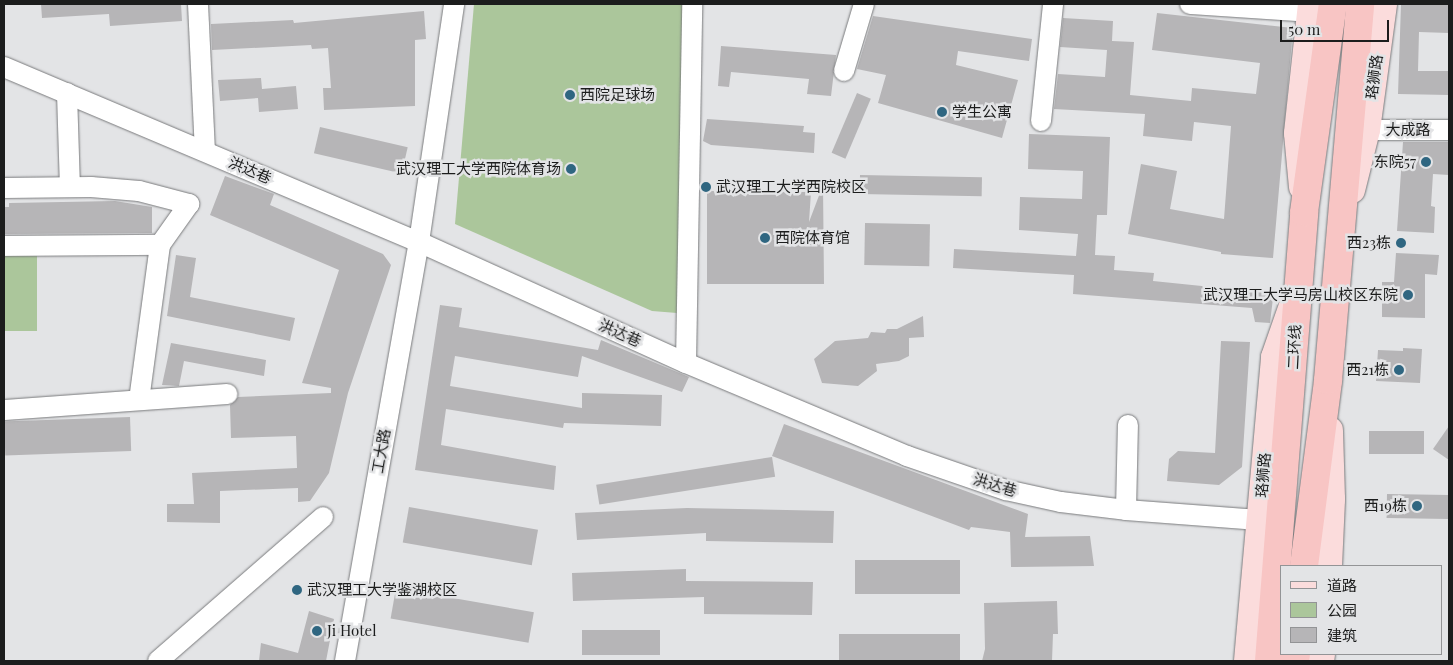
<!DOCTYPE html>
<html>
<head>
<meta charset="utf-8">
<style>
  body { margin:0 }
  #map { position:relative; width:1453px; height:665px; overflow:hidden; background:#e3e4e6; font-family:"Playfair Display","Noto Sans SC",serif }
  div>[style] { position:absolute }
  [style*='--x'] { left:calc(var(--x)*1px); top:calc(var(--y)*1px); width:calc(var(--w)*1px); rotate:calc(var(--a)*1deg) }
  .green>* { inset:0; background:#abc69b; transform-origin:0 0 }
  .building>* { inset:0; background:#b6b5b7; transform-origin:0 0 }
  .roads { filter:drop-shadow(0 0 1px #797a7c) drop-shadow(0 0 1px #797a7c) }
  .minor>* { height:20px; margin:-10px; padding:0 10px; transform-origin:10px; border-radius:10px; background:#fff }
  .major>* { height:26px; margin:-13px; padding:0 13px; transform-origin:13px; border-radius:13px; background:#fbdcdc }
  .highway>* { height:28px; margin:-14px; padding:0 14px; transform-origin:14px; border-radius:14px; background:#f8c5c4 }
  .dots>* { width:14px; height:14px; translate:-50% -50%; box-sizing:border-box; border:2px solid #e3e4e6; border-radius:50% }
  span { translate:-50% -50%; white-space:nowrap; text-align:center; line-height:1.15; -webkit-text-stroke:5px #e3e4e6; paint-order:stroke }
  .street-label { font-size:15px; color:#1c1d1d }
  .poi-label { font-size:15px; color:#1c1d1d }
  .left { translate:0 -50%; text-align:left }
  .right { translate:-100% -50%; text-align:right }
  .frame { position:absolute; inset:0; border:5px solid #1c1d1d; pointer-events:none }
  .legend { position:absolute; left:1280px; top:565px; width:162px; height:90px; box-sizing:border-box; background:#e3e4e6; border:1px solid #939496; margin:0; padding:6px 9px; list-style:none; font-size:15px; color:#1c1d1d }
  .legend li { display:flex; align-items:center; gap:10px; height:25px }
  .legend b { width:25px; border:1px solid #939496 }
  .scale { position:absolute; left:1280px; top:20px; width:109px; height:22px; box-sizing:border-box; border:2px solid #1c1d1d; border-top:0; padding-left:6px; font-size:15px; line-height:18px; white-space:nowrap; color:#1c1d1d; -webkit-text-stroke:4px #e3e4e6; paint-order:stroke }
</style>
</head>
<body>
<div id="map">
  <div class="green">
    <div style="clip-path:polygon(474px 4px,683px 4px,684px 307px,677px 313px,652px 311px,455px 224px)"></div>
    <div style="left:4px;top:253px;width:33px;height:78px"></div>
  </div>
  <div class="building">
    <div style="clip-path:polygon(41px 4px,181px 4px,182px 21px,110px 26px,109px 14px,42px 18px)"></div>
    <div style="clip-path:polygon(1401px 4px,1449px 4px,1449px 33px,1419px 32px,1418px 71px,1449px 71px,1449px 95px,1398px 94px)"></div>
    <div style="clip-path:polygon(424px 11px,426px 39px,415px 40px,415px 106px,324px 110px,323px 88px,331px 88px,328px 48px,312px 49px,311px 45px,212px 50px,211px 24px,293px 20px,294px 23px)"></div>
    <div style="clip-path:polygon(1157px 13px,1293px 28px,1273px 258px,1221px 254px,1221px 252px,1128px 234px,1141px 164px,1177px 171px,1170px 209px,1224px 219px,1231px 126px,1194px 122px,1192px 141px,1143px 136px,1145px 114px,1054px 109px,1058px 74px,1105px 77px,1107px 50px,1060px 47px,1063px 18px,1113px 21px,1112px 41px,1134px 42px,1130px 95px,1191px 101px,1192px 88px,1256px 94px,1260px 63px,1152px 50px)"></div>
    <div style="clip-path:polygon(873px 16px,1032px 39px,1029px 61px,958px 51px,956px 65px,1018px 80px,1002px 138px,878px 103px,886px 75px,857px 69px)"></div>
    <div style="clip-path:polygon(721px 46px,836px 55px,831px 96px,807px 94px,809px 79px,731px 72px,729px 87px,718px 86px)"></div>
    <div style="clip-path:polygon(261px 78px,262px 89px,296px 86px,298px 109px,259px 112px,258px 98px,220px 101px,218px 80px)"></div>
    <div style="left:857px;top:93px;width:15px;height:65px;rotate:23deg"></div>
    <div style="clip-path:polygon(707px 119px,804px 126px,803px 132px,815px 133px,814px 153px,711px 145px,703px 141px)"></div>
    <div style="left:320px;top:127px;width:90px;height:27px;rotate:13deg"></div>
    <div style="clip-path:polygon(1029px 134px,1110px 137px,1107px 215px,1097px 215px,1095px 255px,1115px 256px,1114px 270px,1154px 273px,1153px 281px,1270px 293px,1273px 298px,1270px 323px,1255px 322px,1252px 308px,1073px 294px,1074px 275px,953px 268px,954px 249px,1076px 256px,1078px 234px,1019px 230px,1020px 197px,1082px 199px,1083px 171px,1028px 169px)"></div>
    <div style="clip-path:polygon(1403px 142px,1449px 142px,1449px 175px,1433px 174px,1431px 206px,1435px 207px,1434px 233px,1397px 231px)"></div>
    <div style="left:860px;top:175px;width:122px;height:19px;rotate:1deg"></div>
    <div style="clip-path:polygon(225px 176px,274px 194px,270px 205px,383px 254px,391px 265px,348px 393px,329px 473px,310px 501px,298px 502px,298px 488px,220px 491px,220px 523px,167px 522px,167px 504px,194px 504px,192px 473px,297px 468px,296px 436px,231px 438px,230px 405px,238px 397px,331px 393px,331px 388px,302px 383px,339px 270px,210px 215px)"></div>
    <div style="clip-path:polygon(823px 185px,824px 284px,707px 284px,707px 191px,811px 192px,809px 222px)"></div>
    <div style="clip-path:polygon(115px 201px,152px 207px,152px 233px,4px 234px,4px 207px,9px 207px,9px 203px)"></div>
    <div style="left:865px;top:223px;width:65px;height:42px;rotate:1deg"></div>
    <div style="clip-path:polygon(1396px 253px,1439px 255px,1437px 275px,1425px 274px,1425px 318px,1382px 317px,1382px 282px,1394px 282px)"></div>
    <div style="clip-path:polygon(176px 255px,196px 258px,190px 297px,295px 318px,290px 341px,167px 316px)"></div>
    <div style="clip-path:polygon(440px 305px,462px 308px,459px 327px,598px 350px,601px 340px,689px 377px,682px 392px,582px 356px,578px 377px,455px 356px,450px 386px,582px 408px,582px 393px,662px 395px,661px 426px,564px 423px,563px 428px,446px 409px,441px 445px,556px 466px,554px 490px,415px 470px)"></div>
    <div style="clip-path:polygon(923px 316px,924px 337px,909px 338px,909px 356px,899px 361px,876px 364px,877px 371px,858px 386px,822px 383px,814px 359px,835px 341px,868px 338px,871px 332px,885px 333px,887px 329px,897px 329px)"></div>
    <div style="clip-path:polygon(1221px 341px,1250px 342px,1242px 467px,1219px 485px,1167px 481px,1169px 459px,1178px 451px,1215px 453px)"></div>
    <div style="clip-path:polygon(171px 343px,266px 360px,264px 376px,184px 361px,179px 386px,162px 385px)"></div>
    <div style="clip-path:polygon(1403px 348px,1422px 349px,1420px 383px,1376px 381px,1378px 350px,1403px 351px)"></div>
    <div style="left:130px;top:417px;width:34px;height:126px;rotate:88deg"></div>
    <div style="clip-path:polygon(784px 424px,1028px 514px,1025px 537px,1090px 536px,1094px 566px,1011px 567px,1010px 532px,971px 527px,969px 530px,772px 456px)"></div>
    <div style="clip-path:polygon(1449px 426px,1449px 460px,1433px 449px)"></div>
    <div style="left:1369px;top:431px;width:55px;height:23px"></div>
    <div style="left:772px;top:457px;width:20px;height:178px;rotate:81deg"></div>
    <div style="left:1387px;top:494px;width:62px;height:24px;rotate:1deg"></div>
    <div style="left:409px;top:507px;width:131px;height:36px;rotate:10deg"></div>
    <div style="clip-path:polygon(687px 508px,834px 511px,833px 543px,706px 541px,706px 533px,577px 540px,575px 513px)"></div>
    <div style="left:855px;top:560px;width:105px;height:34px"></div>
    <div style="clip-path:polygon(686px 569px,686px 581px,813px 582px,812px 615px,704px 614px,704px 597px,573px 601px,572px 573px)"></div>
    <div style="left:396px;top:588px;width:140px;height:31px;rotate:10deg"></div>
    <div style="clip-path:polygon(1057px 601px,1058px 634px,1053px 634px,1052px 661px,982px 661px,985px 649px,984px 603px)"></div>
    <div style="clip-path:polygon(309px 611px,334px 619px,326px 661px,259px 661px,261px 643px,298px 653px)"></div>
    <div style="left:660px;top:630px;width:25px;height:78px;rotate:90deg"></div>
    <div style="left:839px;top:634px;width:121px;height:27px"></div>
  </div>
  <div class="roads">
    <div class="minor">
      <div style="--x:198;--y:4;--w:147;--a:87.3"></div>
      <div style="--x:1190;--y:4;--w:120;--a:3.8"></div>
      <div style="--x:4;--y:67;--w:450;--a:22.9"></div>
      <div style="--x:419;--y:242;--w:293;--a:24.4"></div>
      <div style="--x:686;--y:363;--w:240;--a:22.8"></div>
      <div style="--x:907;--y:456;--w:105;--a:19"></div>
      <div style="--x:1006;--y:490;--w:56;--a:12.3"></div>
      <div style="--x:1061;--y:502;--w:65;--a:7"></div>
      <div style="--x:1126;--y:510;--w:133;--a:4.3"></div>
      <div style="--x:844;--y:71;--w:70;--a:-73.4"></div>
      <div style="--x:67;--y:93;--w:94;--a:88.2"></div>
      <div style="--x:1041;--y:121;--w:118;--a:-84.1"></div>
      <div style="--x:1367;--y:130;--w:82;--a:0"></div>
      <div style="--x:4;--y:188;--w:87;--a:-0.7"></div>
      <div style="--x:91;--y:187;--w:48;--a:4.8"></div>
      <div style="--x:139;--y:191;--w:52;--a:14.6"></div>
      <div style="--x:189;--y:204;--w:50;--a:125.3"></div>
      <div style="--x:160;--y:245;--w:156;--a:97.7"></div>
      <div style="--x:4;--y:246;--w:156;--a:-0.4"></div>
      <div style="--x:686;--y:363;--w:359;--a:-89"></div>
      <div style="--x:4;--y:410;--w:224;--a:-4.1"></div>
      <div style="--x:1126;--y:510;--w:85;--a:-88.7"></div>
      <div style="--x:158;--y:661;--w:219;--a:-41.1"></div>
      <div style="--x:345;--y:661;--w:425;--a:-80"></div>
      <div style="--x:419;--y:242;--w:241;--a:-81.6"></div>
    </div>
    <div class="major">
      <div style="--x:1302;--y:187;--w:54;--a:-95.3"></div>
      <div style="--x:1297;--y:133;--w:130;--a:-83.8"></div>
      <div style="--x:1352;--y:190;--w:62;--a:-76"></div>
      <div style="--x:1367;--y:130;--w:127;--a:-82.3"></div>
      <div style="--x:1329;--y:566;--w:67;--a:-87.4"></div>
      <div style="--x:1332;--y:499;--w:69;--a:-91.7"></div>
      <div style="--x:1247;--y:661;--w:305;--a:-84.9"></div>
      <div style="--x:1274;--y:357;--w:60;--a:-70.7"></div>
      <div style="--x:1321;--y:661;--w:7;--a:-82"></div>
    </div>
    <div class="highway">
      <div style="--x:1304;--y:566;--w:188;--a:-82.6"></div>
      <div style="--x:1328;--y:380;--w:377;--a:-85.1"></div>
      <div style="--x:1269;--y:661;--w:450;--a:-85.5"></div>
      <div style="--x:1304;--y:212;--w:210;--a:-82.1"></div>
      <div style="--x:1295;--y:661;--w:7;--a:-82"></div>
    </div>
  </div>
  <div class="dots">
    <div style="left:570px;top:95px;background:#2f6681"></div>
    <div style="left:942px;top:112px;background:#2f6681"></div>
    <div style="left:1426px;top:162px;background:#2f6681"></div>
    <div style="left:571px;top:169px;background:#2f6681"></div>
    <div style="left:706px;top:187px;background:#2f6681"></div>
    <div style="left:765px;top:238px;background:#2f6681"></div>
    <div style="left:1401px;top:243px;background:#2f6681"></div>
    <div style="left:1408px;top:295px;background:#2f6681"></div>
    <div style="left:1399px;top:370px;background:#2f6681"></div>
    <div style="left:1417px;top:506px;background:#2f6681"></div>
    <div style="left:297px;top:590px;background:#2f6681"></div>
    <div style="left:317px;top:631px;background:#2f6681"></div>
  </div>
  <div class="street-label">
    <span style="left:1374px;top:77px;rotate:-82deg">珞狮路</span>
    <span style="left:1408px;top:130px">大成路</span>
    <span style="left:250px;top:170px;rotate:23deg">洪达巷</span>
    <span style="left:620px;top:333px;rotate:24deg">洪达巷</span>
    <span style="left:1294px;top:347px;rotate:-87deg">二环线</span>
    <span style="left:381px;top:451px;rotate:-80deg">工大路</span>
    <span style="left:1263px;top:475px;rotate:-85deg">珞狮路</span>
    <span style="left:995px;top:485px;rotate:17deg">洪达巷</span>
  </div>
  <div class="poi-label">
    <span class="left" style="left:580px;top:95px">西院足球场</span>
    <span class="left" style="left:952px;top:112px">学生公寓</span>
    <span class="right" style="left:1416px;top:162px">东院57</span>
    <span class="right" style="left:561px;top:169px">武汉理工大学西院体育场</span>
    <span class="left" style="left:716px;top:187px">武汉理工大学西院校区</span>
    <span class="left" style="left:775px;top:238px">西院体育馆</span>
    <span class="right" style="left:1391px;top:243px">西23栋</span>
    <span class="right" style="left:1398px;top:295px">武汉理工大学马房山校区东院</span>
    <span class="right" style="left:1389px;top:370px">西21栋</span>
    <span class="right" style="left:1407px;top:506px">西19栋</span>
    <span class="left" style="left:307px;top:590px">武汉理工大学鉴湖校区</span>
    <span class="left" style="left:327px;top:631px">Ji Hotel</span>
  </div>
  <div class="frame"></div>
  <ul class="legend">
  <li><b style="height:6px;background:#fbdcdc"></b>道路</li>
  <li><b style="height:14px;background:#abc69b"></b>公园</li>
  <li><b style="height:14px;background:#b6b5b7"></b>建筑</li>
  </ul>
  <div class="scale">50 m</div>
</div>
</body>
</html>
